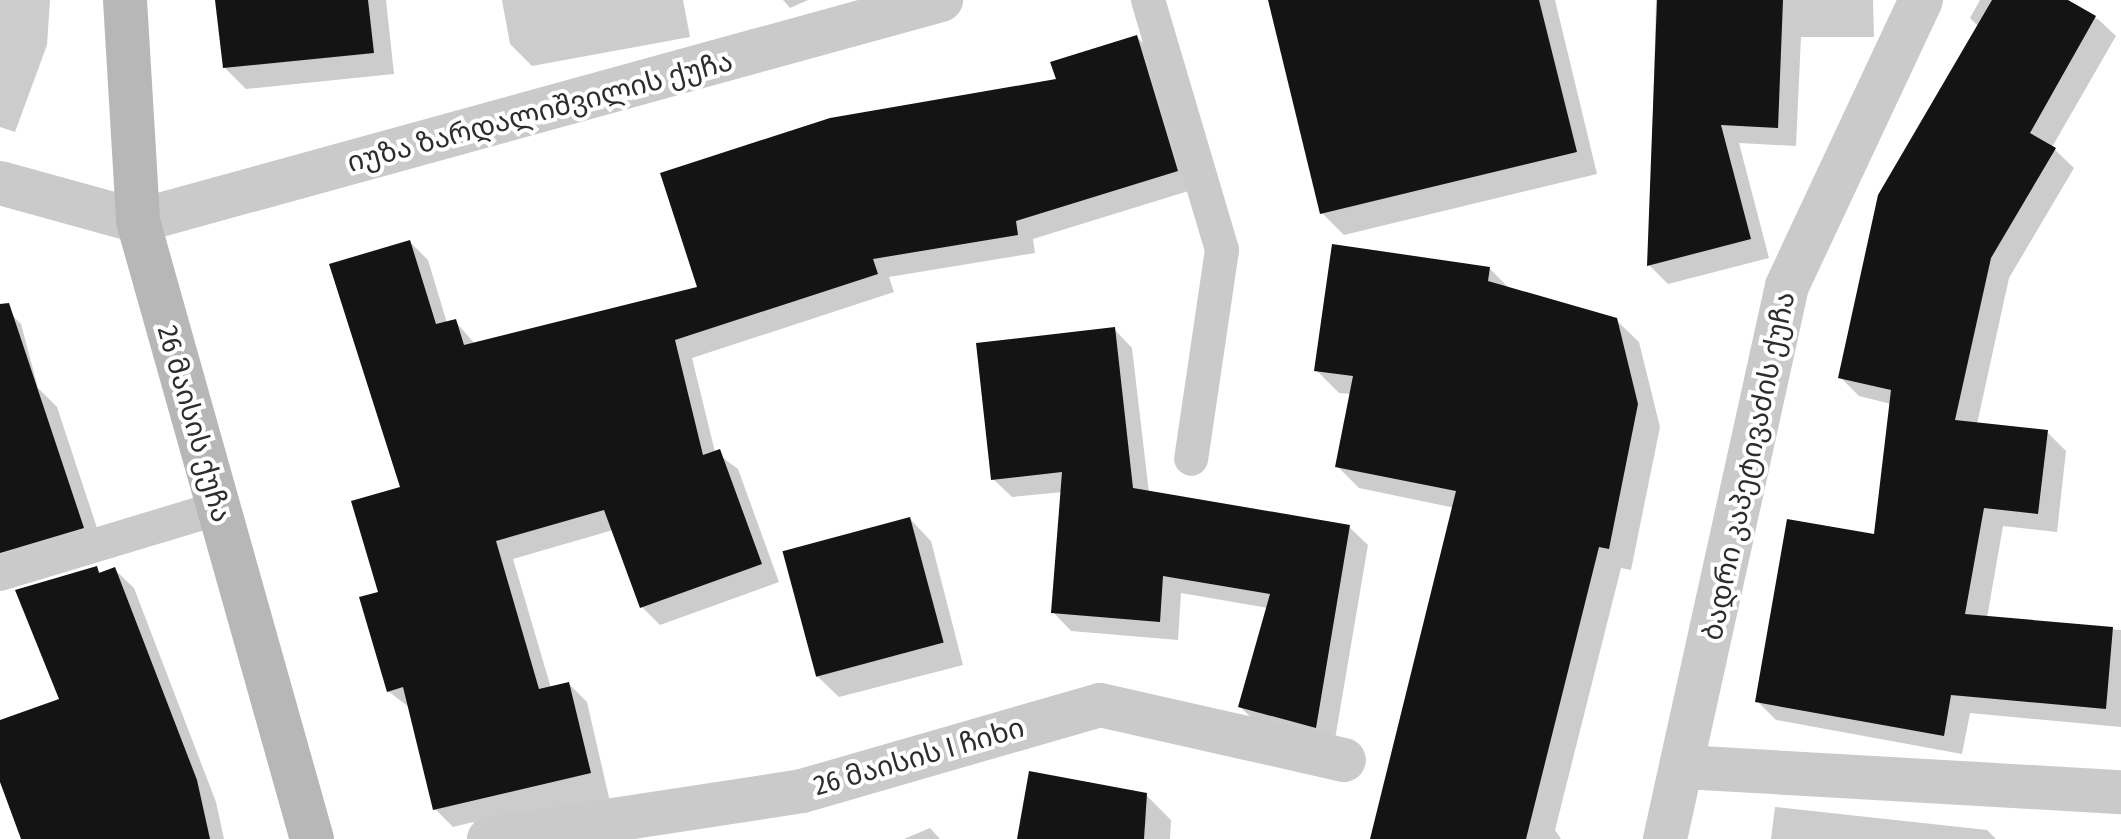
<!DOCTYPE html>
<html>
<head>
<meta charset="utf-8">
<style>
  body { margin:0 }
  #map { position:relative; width:2121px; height:839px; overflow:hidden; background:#fff; font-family:"Fira Sans Condensed","Noto Sans Georgian",sans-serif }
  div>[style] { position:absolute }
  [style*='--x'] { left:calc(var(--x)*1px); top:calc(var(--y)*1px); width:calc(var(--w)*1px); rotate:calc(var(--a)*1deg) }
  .shadow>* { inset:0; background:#0003 }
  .building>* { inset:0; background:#141414; transform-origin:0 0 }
  .service>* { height:34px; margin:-17px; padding:0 17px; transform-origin:17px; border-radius:17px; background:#cacaca }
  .minor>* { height:44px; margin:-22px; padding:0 22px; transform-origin:22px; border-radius:22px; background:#cacaca }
  .tertiary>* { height:44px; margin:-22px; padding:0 22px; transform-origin:22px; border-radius:22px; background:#cacaca }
  .secondary>* { height:44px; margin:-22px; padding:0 22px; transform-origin:22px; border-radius:22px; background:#b7b7b7 }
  span { translate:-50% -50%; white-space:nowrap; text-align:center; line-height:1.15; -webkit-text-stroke:8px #fff; paint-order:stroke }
  .street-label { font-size:28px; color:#2d2d2d }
</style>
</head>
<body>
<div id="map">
  <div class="shadow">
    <div style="clip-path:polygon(0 0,50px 0,47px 45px,15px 132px,0 127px)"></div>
    <div style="clip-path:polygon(217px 0,386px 0,394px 74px,246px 89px,224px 67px)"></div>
    <div style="clip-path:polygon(502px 0,683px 0,690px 37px,532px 66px,510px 44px)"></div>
    <div style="clip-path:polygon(783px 0,808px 0,790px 8px)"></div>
    <div style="clip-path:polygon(1270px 0,1555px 0,1597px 174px,1344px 235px,1322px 213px)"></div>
    <div style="clip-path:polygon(1656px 0,1873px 0,1874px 37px,1801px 37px,1796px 146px,1739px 143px,1769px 258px,1668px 284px,1649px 265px)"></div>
    <div style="clip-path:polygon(1980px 0,2064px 0,2099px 20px,2116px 36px,2052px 147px,2074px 168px,2009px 278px,1977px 424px,2047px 432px,2066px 451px,2057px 532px,2003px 526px,1987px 618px,2121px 630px,2121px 727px,1970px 713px,1962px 754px,1776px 720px,1757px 701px,1876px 536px,1891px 404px,1859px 396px,1840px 377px,1979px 27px,1970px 18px)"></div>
    <div style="clip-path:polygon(1137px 37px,1155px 55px,1195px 189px,1033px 239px,1035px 253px,889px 277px,894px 292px,692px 358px,715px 452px,738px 469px,779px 582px,660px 625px,642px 607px,613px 530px,513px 559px,551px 688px,569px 684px,587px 702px,613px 815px,489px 839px,473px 822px,453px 827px,435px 809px,410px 708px,388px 691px,381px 593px,402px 489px,410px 242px,428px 260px,447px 323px,455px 321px,475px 344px,700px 288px)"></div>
    <div style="clip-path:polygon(1489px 268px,1510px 289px,1616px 320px,1639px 342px,1660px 427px,1631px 570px,1621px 568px,1555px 830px,1561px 839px,1372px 839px,1455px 508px,1359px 488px,1337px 466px,1351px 394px,1339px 393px,1317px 371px)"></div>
    <div style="clip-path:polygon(0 303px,21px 324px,38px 388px,57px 407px,104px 549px,0 589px)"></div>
    <div style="clip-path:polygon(1114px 329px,1132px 348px,1149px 493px,1349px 527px,1368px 545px,1334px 745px,1259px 725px,1240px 707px,1268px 608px,1181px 593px,1178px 640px,1071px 631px,1053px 612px,1063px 492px,1012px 497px,993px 479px)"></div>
    <div style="clip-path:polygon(910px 519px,931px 541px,963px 665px,839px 697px,817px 676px)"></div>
    <div style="clip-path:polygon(96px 568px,102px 574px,114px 569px,134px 588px,216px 802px,224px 839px,24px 839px,0 776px,0 722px,62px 700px)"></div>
    <div style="clip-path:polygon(1146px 795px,1171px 820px,1170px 839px,1019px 839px)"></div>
    <div style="clip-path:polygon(1775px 807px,1987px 830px,1996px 839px,1771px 839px)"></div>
    <div style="clip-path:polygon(930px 828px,940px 839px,904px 839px)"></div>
  </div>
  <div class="building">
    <div style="clip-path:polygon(215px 0,368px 0,374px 53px,223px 68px)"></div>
    <div style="clip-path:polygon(1268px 0,1539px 0,1577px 152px,1320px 214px)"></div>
    <div style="clip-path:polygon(1657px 0,1783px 0,1778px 128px,1721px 125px,1751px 239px,1647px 266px)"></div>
    <div style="clip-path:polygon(1992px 0,2068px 0,2096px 16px,2030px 133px,2056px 148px,1991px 258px,1955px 420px,2048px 430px,2038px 514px,1984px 508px,1965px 614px,2113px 627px,2106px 709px,1951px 695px,1944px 736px,1755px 702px,1787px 519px,1874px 534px,1891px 390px,1838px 378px,1878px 195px)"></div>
    <div style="clip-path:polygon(1137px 35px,1178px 171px,1016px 221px,1018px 235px,873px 259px,878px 274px,675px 340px,703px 455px,720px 449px,762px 564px,640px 608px,604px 510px,496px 541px,539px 689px,569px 682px,591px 773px,433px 810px,403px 687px,387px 692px,359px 597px,378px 592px,351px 501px,400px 487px,329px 264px,410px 240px,436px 324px,456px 319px,464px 345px,697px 287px,660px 173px,830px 118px,1056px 79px,1050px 62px)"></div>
    <div style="clip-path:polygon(1332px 244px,1490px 267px,1488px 281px,1617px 318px,1638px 404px,1609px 549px,1599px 547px,1526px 839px,1370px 839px,1456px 491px,1335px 467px,1353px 376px,1314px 371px)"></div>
    <div style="clip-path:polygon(9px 303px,84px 528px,0 553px,0 304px)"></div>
    <div style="clip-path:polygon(1115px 327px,1133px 488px,1350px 525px,1316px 728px,1238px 707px,1270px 594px,1163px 576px,1160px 622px,1051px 613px,1062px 472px,991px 480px,976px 343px)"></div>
    <div style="left:910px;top:517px;width:130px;height:132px;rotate:75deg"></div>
    <div style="clip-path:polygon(97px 566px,99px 573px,115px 567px,197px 780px,210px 839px,21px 839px,0 782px,0 720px,59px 699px,15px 590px)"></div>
    <div style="clip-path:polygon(1029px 771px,1147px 793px,1144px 839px,1017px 839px)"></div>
  </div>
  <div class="service">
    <div style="--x:1148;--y:0;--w:261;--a:73.5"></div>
    <div style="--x:1222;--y:250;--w:211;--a:98.4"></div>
    <div style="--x:0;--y:574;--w:228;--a:-16.8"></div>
  </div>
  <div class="minor">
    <div style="--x:138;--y:221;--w:833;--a:-15.39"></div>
    <div style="--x:1684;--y:767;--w:438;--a:3.3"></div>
    <div style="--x:489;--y:839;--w:317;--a:-8.7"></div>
    <div style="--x:802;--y:791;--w:310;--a:-16.1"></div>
    <div style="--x:1100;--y:705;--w:250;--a:12.7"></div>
    <div style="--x:1665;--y:839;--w:566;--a:-77.56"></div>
    <div style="--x:1787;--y:286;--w:316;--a:-64.9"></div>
  </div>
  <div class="tertiary">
    <div style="--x:0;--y:183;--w:143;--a:15.4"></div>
  </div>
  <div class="secondary">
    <div style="--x:125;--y:0;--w:221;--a:86.6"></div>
    <div style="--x:138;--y:221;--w:642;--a:74.28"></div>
  </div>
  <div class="street-label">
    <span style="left:540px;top:112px;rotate:-15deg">იუზა ზარდალიშვილის ქუჩა</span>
    <span style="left:194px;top:424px;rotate:74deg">26 მაისის ქუჩა</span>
    <span style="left:1749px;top:466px;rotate:-78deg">ბადრი კაპეტივაძის ქუჩა</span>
    <span style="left:919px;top:757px;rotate:-16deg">26 მაისის I ჩიხი</span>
  </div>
</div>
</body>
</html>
